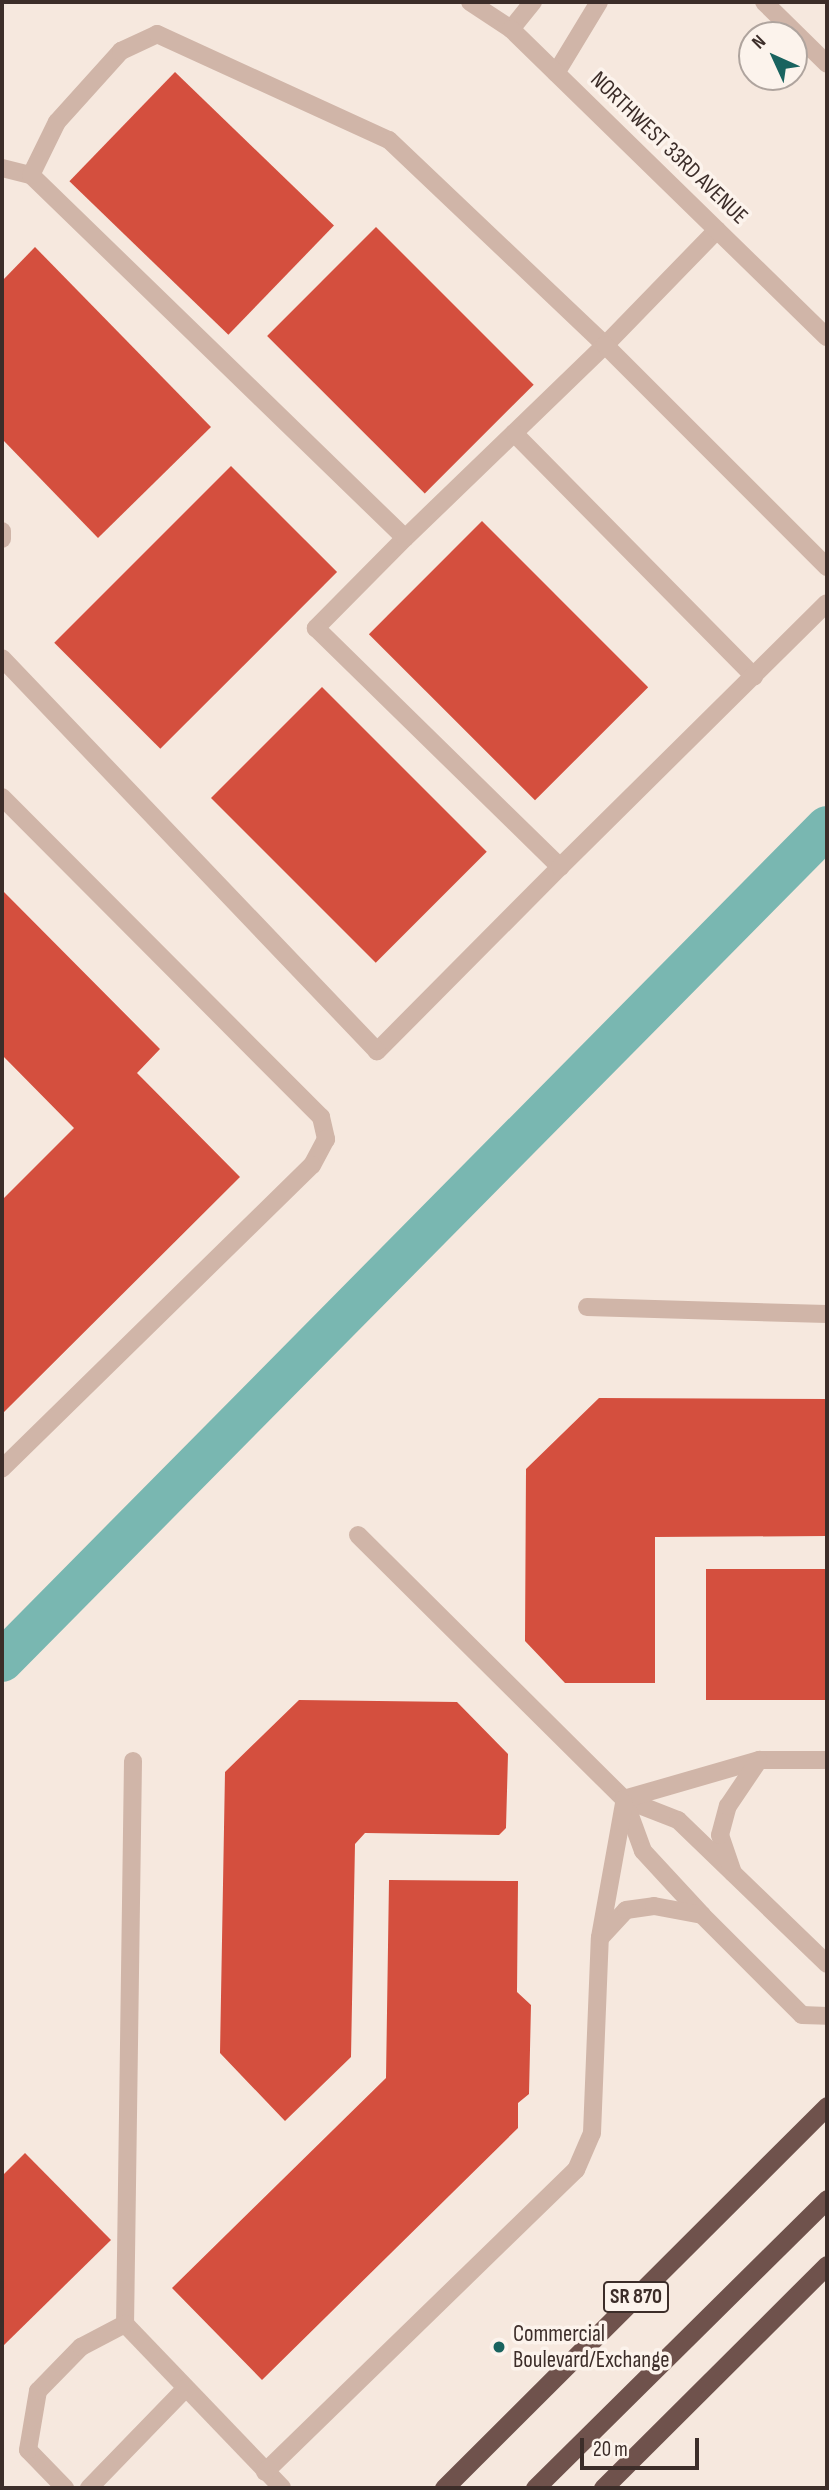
<!DOCTYPE html>
<html>
<head>
<meta charset="utf-8">
<style>
  body { margin:0 }
  #map { position:relative; width:829px; height:2490px; overflow:hidden; background:#f6e8de; font-family:"Sofia Sans Condensed",sans-serif }
  div>[style] { position:absolute }
  [style*='--x'] { left:calc(var(--x)*1px); top:calc(var(--y)*1px); width:calc(var(--w)*1px); rotate:calc(var(--a)*1deg) }
  .canal>* { height:42px; margin:-21px; padding:0 21px; transform-origin:21px; border-radius:21px; background:#79b7b1 }
  .building>* { inset:0; background:#d44f3e; transform-origin:0 0 }
  .service>* { height:18px; margin:-9px; padding:0 9px; transform-origin:9px; border-radius:9px; background:#d0b5a8 }
  .minor>* { height:18px; margin:-9px; padding:0 9px; transform-origin:9px; border-radius:9px; background:#d0b5a8 }
  .trunk>* { height:19px; margin:-9.5px; padding:0 9.5px; transform-origin:9.5px; border-radius:9.5px; background:#6f524c }
  .dots>* { width:19px; height:19px; translate:-50% -50%; box-sizing:border-box; border:4px solid #fcf3ec; border-radius:50% }
  span { translate:-50% -50%; white-space:nowrap; text-align:center; line-height:1.15; -webkit-text-stroke:7px #fcf3ec; paint-order:stroke }
  .shield-label span { padding:2px 5px; background:#fcf3ec; border:2px solid; border-radius:5px; -webkit-text-stroke-width:0 }
  .shield-label { font-size:21px; color:#3c2d29; font-weight:700 }
  .street-label { font-size:23px; color:#3c2d29 }
  .poi-label { font-size:23px; color:#3c2d29 }
  .left { translate:0 -50%; text-align:left }
  .frame { position:absolute; inset:0; border:4px solid #3c2d29; pointer-events:none }
  .north { position:absolute; left:738px; top:21px; width:70px; height:70px; box-sizing:border-box; background:#fcf3ec; border:2px solid #afa49e; border-radius:50%; rotate:315deg; font-size:19px; font-weight:700; line-height:28px; text-align:center; color:#3c2d29 }
  .north::after { content:''; display:block; margin:auto; width:24px; height:32px; background:#19635f; clip-path:polygon(50% 0,100% 100%,50% 72%,0 100%) }
  .scale { position:absolute; left:580px; top:2438px; width:119px; height:32px; box-sizing:border-box; border:4px solid #3c2d29; border-top:0; padding-left:9px; font-size:21px; line-height:24px; white-space:nowrap; color:#3c2d29; -webkit-text-stroke:5px #fcf3ec; paint-order:stroke }
</style>
</head>
<body>
<div id="map">
  <div class="canal">
    <div style="--x:2;--y:1661;--w:1173;--a:-45.31"></div>
  </div>
  <div class="building">
    <div style="left:175px;top:72px;width:221px;height:152px;rotate:44deg"></div>
    <div style="left:376px;top:227px;width:223px;height:154px;rotate:45deg"></div>
    <div style="clip-path:polygon(35px 247px,211px 427px,98px 538px,2px 439px,2px 281px)"></div>
    <div style="left:231px;top:466px;width:150px;height:250px;rotate:45deg"></div>
    <div style="left:482px;top:521px;width:235px;height:160px;rotate:45deg"></div>
    <div style="left:322px;top:687px;width:233px;height:157px;rotate:45deg"></div>
    <div style="clip-path:polygon(2px 890px,160px 1049px,137px 1073px,240px 1177px,2px 1414px,2px 1200px,74px 1128px,2px 1055px)"></div>
    <div style="clip-path:polygon(599px 1398px,827px 1399px,827px 1536px,655px 1537px,655px 1683px,565px 1683px,525px 1641px,526px 1469px)"></div>
    <div style="left:827px;top:1569px;width:131px;height:121px;rotate:90deg"></div>
    <div style="clip-path:polygon(299px 1700px,457px 1702px,508px 1754px,506px 1828px,499px 1835px,365px 1833px,355px 1844px,351px 2057px,285px 2121px,220px 2053px,225px 1772px)"></div>
    <div style="clip-path:polygon(389px 1880px,518px 1881px,517px 1992px,531px 2005px,529px 2094px,518px 2103px,518px 2128px,262px 2380px,172px 2288px,386px 2078px)"></div>
    <div style="clip-path:polygon(25px 2153px,111px 2240px,2px 2347px,2px 2176px)"></div>
  </div>
  <div class="service">
    <div style="--x:764;--y:2;--w:88;--a:44.5"></div>
    <div style="--x:511;--y:29;--w:35;--a:-51"></div>
    <div style="--x:556;--y:73;--w:83;--a:-58.8"></div>
    <div style="--x:2;--y:168;--w:30;--a:14"></div>
    <div style="--x:31;--y:175;--w:521;--a:44.14"></div>
    <div style="--x:405;--y:538;--w:127;--a:134.7"></div>
    <div style="--x:316;--y:628;--w:342;--a:44.4"></div>
    <div style="--x:560;--y:867;--w:260;--a:134.8"></div>
    <div style="--x:377;--y:1051;--w:543;--a:-133.66"></div>
    <div style="--x:31;--y:175;--w:59;--a:-63.9"></div>
    <div style="--x:57;--y:122;--w:96;--a:-48"></div>
    <div style="--x:121;--y:51;--w:40;--a:-25"></div>
    <div style="--x:157;--y:34;--w:255;--a:24.6"></div>
    <div style="--x:389;--y:140;--w:298;--a:43.5"></div>
    <div style="--x:605;--y:345;--w:278;--a:136"></div>
    <div style="--x:717;--y:230;--w:161;--a:134.2"></div>
    <div style="--x:605;--y:345;--w:314;--a:45"></div>
    <div style="--x:514;--y:433;--w:342;--a:45.4"></div>
    <div style="--x:2;--y:531;--w:8;--a:90"></div>
    <div style="--x:2;--y:797;--w:452;--a:45.1"></div>
    <div style="--x:321;--y:1117;--w:23;--a:77"></div>
    <div style="--x:326;--y:1139;--w:30;--a:118"></div>
    <div style="--x:312;--y:1165;--w:434;--a:135.6"></div>
    <div style="--x:560;--y:867;--w:375;--a:-44.7"></div>
    <div style="--x:587;--y:1307;--w:240;--a:1.7"></div>
    <div style="--x:358;--y:1535;--w:375;--a:44.8"></div>
    <div style="--x:624;--y:1799;--w:58;--a:21.3"></div>
    <div style="--x:678;--y:1820;--w:207;--a:44"></div>
    <div style="--x:133;--y:1761;--w:563;--a:90.81"></div>
    <div style="--x:125;--y:2324;--w:227;--a:46.2"></div>
    <div style="--x:624;--y:1799;--w:55;--a:69.9"></div>
    <div style="--x:643;--y:1851;--w:87;--a:47.3"></div>
    <div style="--x:702;--y:1915;--w:141;--a:45"></div>
    <div style="--x:802;--y:2015;--w:25;--a:2"></div>
    <div style="--x:624;--y:1799;--w:141;--a:-16.1"></div>
    <div style="--x:759;--y:1760;--w:68;--a:0"></div>
    <div style="--x:733;--y:1873;--w:40;--a:-108.9"></div>
    <div style="--x:720;--y:1835;--w:30;--a:-75"></div>
    <div style="--x:728;--y:1806;--w:55;--a:-56"></div>
    <div style="--x:600;--y:1937;--w:136;--a:-79.8"></div>
    <div style="--x:265;--y:2472;--w:434;--a:-44.2"></div>
    <div style="--x:576;--y:2170;--w:40;--a:-66.6"></div>
    <div style="--x:592;--y:2133;--w:195;--a:-87.7"></div>
    <div style="--x:600;--y:1938;--w:38;--a:-47"></div>
    <div style="--x:626;--y:1910;--w:28;--a:-8"></div>
    <div style="--x:654;--y:1906;--w:49;--a:10.6"></div>
    <div style="--x:65;--y:2488;--w:53;--a:-134.2"></div>
    <div style="--x:28;--y:2450;--w:60;--a:-80.4"></div>
    <div style="--x:38;--y:2391;--w:62;--a:-45.7"></div>
    <div style="--x:81;--y:2347;--w:50;--a:-27.6"></div>
    <div style="--x:89;--y:2488;--w:139;--a:-45.9"></div>
  </div>
  <div class="minor">
    <div style="--x:470;--y:2;--w:49;--a:33.4"></div>
    <div style="--x:511;--y:29;--w:441;--a:44.3"></div>
  </div>
  <div class="trunk">
    <div style="--x:444;--y:2488;--w:541;--a:-44.93"></div>
    <div style="--x:535;--y:2488;--w:411;--a:-44.7"></div>
    <div style="--x:603;--y:2488;--w:316;--a:-44.9"></div>
  </div>
  <div class="dots">
    <div style="left:499px;top:2347px;background:#19635f"></div>
  </div>
  <div class="shield-label">
    <span style="left:636px;top:2297px">SR 870</span>
  </div>
  <div class="street-label">
    <span style="left:669px;top:148px;rotate:44deg">NORTHWEST 33RD AVENUE</span>
  </div>
  <div class="poi-label">
    <span class="left" style="left:513px;top:2347px">Commercial<br>Boulevard/Exchange</span>
  </div>
  <div class="frame"></div>
  <div class="north">N</div>
  <div class="scale">20 m</div>
</div>
</body>
</html>
